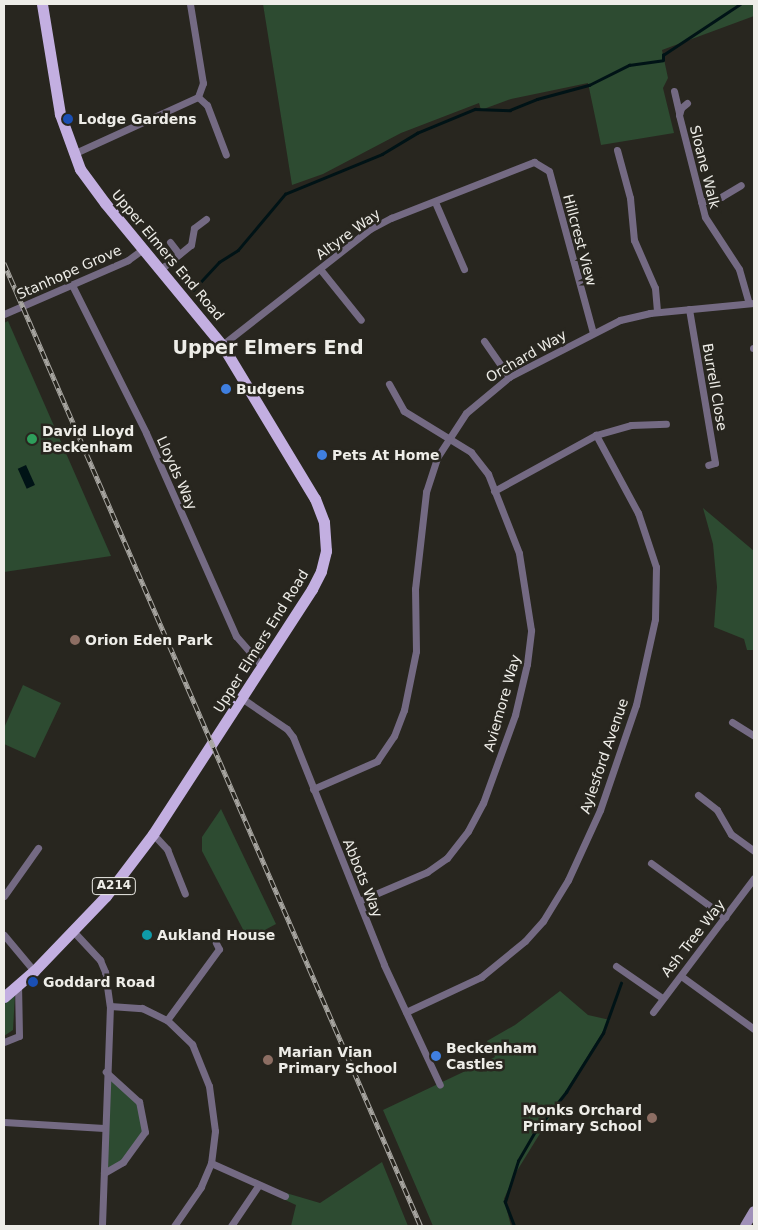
<!DOCTYPE html>
<html>
<head>
<meta charset="utf-8">
<style>
  body { margin:0 }
  #map { position:relative; width:758px; height:1230px; overflow:hidden; background:#28261f; font-family:"DejaVu Sans",sans-serif }
  div>[style] { position:absolute }
  [style*='--x'] { left:calc(var(--x)*1px); top:calc(var(--y)*1px); width:calc(var(--w)*1px); rotate:calc(var(--a)*1deg) }
  .green>* { inset:0; background:#2d4b31 }
  .water>* { inset:0; background:#001316; transform-origin:0 0 }
  .stream>* { height:2.5px; margin:-1.25px; padding:0 1.25px; transform-origin:1.25px; border-radius:1.25px; background:#001316 }
  .street>* { height:7px; margin:-3.5px; padding:0 3.5px; transform-origin:3.5px; border-radius:3.5px; background:#746a83 }
  .secondary>* { height:10px; margin:-5px; padding:0 5px; transform-origin:5px; border-radius:5px; background:#a091b8 }
  .primary>* { height:11px; margin:-5.5px; padding:0 5.5px; transform-origin:5.5px; border-radius:5.5px; background:#c3afe1 }
  .rail>* { height:4.5px; margin-top:-2.25px; transform-origin:0; background:repeating-linear-gradient(90deg,#28261f 0 8px,#a7a5a0 0 16px); box-sizing:border-box; border-block:1px solid #a7a5a0 }
  .dots>* { width:14px; height:14px; translate:-50% -50%; box-sizing:border-box; border:2px solid #28261f; border-radius:50% }
  span { translate:-50% -50%; white-space:nowrap; text-align:center; line-height:1.15; -webkit-text-stroke:5px #28261f; paint-order:stroke }
  .shield-label span { padding:1px 4px; background:#28261f; border:1px solid; border-radius:4px; -webkit-text-stroke-width:0 }
  .shield-label { font-size:12px; color:#eeede8; font-weight:700 }
  .poi-label { font-size:14px; color:#eeede8; font-weight:700 }
  .left { translate:0 -50%; text-align:left }
  .right { translate:-100% -50%; text-align:right }
  .street-label { font-size:14px; color:#eeede8 }
  .district-label { font-size:19px; color:#eeede8; font-weight:700 }
  .frame { position:absolute; inset:0; border:5px solid #eeede8; pointer-events:none }
</style>
</head>
<body>
<div id="map">
  <div class="green">
    <div style="clip-path:polygon(263px 4px,754px 4px,754px 16px,662px 50px,668px 78px,663px 88px,674px 133px,601px 145px,588px 83px,511px 99px,481px 110px,479px 103px,401px 133px,323px 174px,292px 185px)"></div>
    <div style="clip-path:polygon(8px 321px,111px 556px,4px 572px,4px 323px)"></div>
    <div style="clip-path:polygon(703px 508px,754px 551px,754px 650px,747px 650px,744px 639px,714px 627px,717px 587px,713px 544px)"></div>
    <div style="clip-path:polygon(23px 685px,61px 703px,35px 758px,4px 744px,4px 728px)"></div>
    <div style="clip-path:polygon(221px 809px,276px 924px,248px 939px,202px 851px,202px 837px)"></div>
    <div style="clip-path:polygon(560px 991px,588px 1015px,610px 1020px,515px 1174px,504px 1199px,511px 1226px,433px 1226px,383px 1110px,495px 1057px,487px 1041px,515px 1025px)"></div>
    <div style="clip-path:polygon(15px 994px,13px 1030px,4px 1036px,4px 1004px)"></div>
    <div style="clip-path:polygon(106px 1072px,139px 1102px,145px 1132px,123px 1162px,104px 1173px)"></div>
    <div style="clip-path:polygon(382px 1162px,408px 1226px,291px 1226px,296px 1205px,283px 1199px,286px 1193px,320px 1203px)"></div>
  </div>
  <div class="water">
    <div style="left:26px;top:465px;width:22px;height:9px;rotate:66deg"></div>
  </div>
  <div class="stream">
    <div style="--x:193;--y:290;--w:38;--a:-47"></div>
    <div style="--x:219;--y:262;--w:22;--a:-32"></div>
    <div style="--x:238;--y:250;--w:73;--a:-50"></div>
    <div style="--x:285;--y:194;--w:105;--a:-22.4"></div>
    <div style="--x:382;--y:154;--w:41;--a:-31"></div>
    <div style="--x:417;--y:133;--w:63;--a:-22.5"></div>
    <div style="--x:475;--y:109;--w:35;--a:2"></div>
    <div style="--x:510;--y:110;--w:29;--a:-22"></div>
    <div style="--x:537;--y:99;--w:54;--a:-15.1"></div>
    <div style="--x:589;--y:85;--w:45;--a:-26.6"></div>
    <div style="--x:629;--y:65;--w:34;--a:-8"></div>
    <div style="--x:663;--y:60;--w:5;--a:-90"></div>
    <div style="--x:663;--y:55;--w:92;--a:-33.5"></div>
    <div style="--x:514;--y:1226;--w:26;--a:-111"></div>
    <div style="--x:505;--y:1202;--w:43;--a:-72.4"></div>
    <div style="--x:518;--y:1161;--w:34;--a:-60"></div>
    <div style="--x:535;--y:1132;--w:51;--a:-52.2"></div>
    <div style="--x:566;--y:1092;--w:70;--a:-57.9"></div>
    <div style="--x:603;--y:1033;--w:53;--a:-70.2"></div>
  </div>
  <div class="street">
    <div style="--x:190;--y:4;--w:80;--a:80.7"></div>
    <div style="--x:203;--y:83;--w:15;--a:110"></div>
    <div style="--x:674;--y:91;--w:23;--a:77"></div>
    <div style="--x:198;--y:97;--w:12;--a:42"></div>
    <div style="--x:207;--y:105;--w:53;--a:69.2"></div>
    <div style="--x:687;--y:103;--w:8;--a:140"></div>
    <div style="--x:681;--y:108;--w:7;--a:106"></div>
    <div style="--x:679;--y:115;--w:105;--a:75.7"></div>
    <div style="--x:705;--y:217;--w:62;--a:56.8"></div>
    <div style="--x:739;--y:269;--w:35;--a:74"></div>
    <div style="--x:617;--y:150;--w:50;--a:74.8"></div>
    <div style="--x:630;--y:198;--w:42;--a:84.6"></div>
    <div style="--x:634;--y:240;--w:52;--a:66.4"></div>
    <div style="--x:655;--y:288;--w:24;--a:85"></div>
    <div style="--x:73;--y:154;--w:137;--a:-24.5"></div>
    <div style="--x:435;--y:202;--w:73;--a:66.6"></div>
    <div style="--x:701;--y:202;--w:21;--a:-14"></div>
    <div style="--x:721;--y:197;--w:23;--a:-31"></div>
    <div style="--x:170;--y:242;--w:15;--a:53"></div>
    <div style="--x:161;--y:269;--w:38;--a:-39"></div>
    <div style="--x:191;--y:245;--w:17;--a:-80"></div>
    <div style="--x:194;--y:228;--w:15;--a:-37"></div>
    <div style="--x:320;--y:269;--w:65;--a:51.2"></div>
    <div style="--x:72;--y:285;--w:165;--a:63.4"></div>
    <div style="--x:146;--y:433;--w:222;--a:66.1"></div>
    <div style="--x:236;--y:636;--w:41;--a:48.9"></div>
    <div style="--x:689;--y:309;--w:156;--a:80.4"></div>
    <div style="--x:715;--y:463;--w:7;--a:164"></div>
    <div style="--x:4;--y:314;--w:135;--a:-23.5"></div>
    <div style="--x:128;--y:260;--w:19;--a:-36"></div>
    <div style="--x:484;--y:341;--w:44;--a:55.2"></div>
    <div style="--x:222;--y:345;--w:188;--a:-38.1"></div>
    <div style="--x:370;--y:229;--w:24;--a:-28"></div>
    <div style="--x:391;--y:218;--w:154;--a:-21.4"></div>
    <div style="--x:534;--y:162;--w:17;--a:31"></div>
    <div style="--x:549;--y:171;--w:168;--a:74.8"></div>
    <div style="--x:753;--y:348;--w:1;--a:0"></div>
    <div style="--x:494;--y:491;--w:116;--a:-28.8"></div>
    <div style="--x:596;--y:435;--w:36;--a:-16"></div>
    <div style="--x:631;--y:425;--w:35;--a:-2"></div>
    <div style="--x:243;--y:699;--w:53;--a:34.3"></div>
    <div style="--x:287;--y:729;--w:10;--a:53"></div>
    <div style="--x:293;--y:737;--w:245;--a:68.2"></div>
    <div style="--x:384;--y:965;--w:132;--a:65"></div>
    <div style="--x:732;--y:722;--w:26;--a:32"></div>
    <div style="--x:313;--y:789;--w:70;--a:-23.6"></div>
    <div style="--x:377;--y:761;--w:30;--a:-56"></div>
    <div style="--x:394;--y:736;--w:28;--a:-69"></div>
    <div style="--x:404;--y:710;--w:60;--a:-78.5"></div>
    <div style="--x:416;--y:651;--w:62;--a:-90.9"></div>
    <div style="--x:415;--y:589;--w:98;--a:-83.5"></div>
    <div style="--x:426;--y:492;--w:38;--a:-72"></div>
    <div style="--x:438;--y:456;--w:51;--a:-56.9"></div>
    <div style="--x:466;--y:413;--w:56;--a:-39.9"></div>
    <div style="--x:509;--y:377;--w:125;--a:-27.2"></div>
    <div style="--x:620;--y:320;--w:31;--a:-13"></div>
    <div style="--x:650;--y:313;--w:104;--a:-5.5"></div>
    <div style="--x:698;--y:795;--w:24;--a:38"></div>
    <div style="--x:717;--y:810;--w:28;--a:60"></div>
    <div style="--x:731;--y:834;--w:29;--a:36"></div>
    <div style="--x:153;--y:834;--w:21;--a:47"></div>
    <div style="--x:167;--y:849;--w:48;--a:68.2"></div>
    <div style="--x:651;--y:863;--w:92;--a:36.1"></div>
    <div style="--x:4;--y:896;--w:59;--a:-54.7"></div>
    <div style="--x:359;--y:901;--w:74;--a:-23.1"></div>
    <div style="--x:427;--y:872;--w:24;--a:-35"></div>
    <div style="--x:447;--y:858;--w:34;--a:-52"></div>
    <div style="--x:468;--y:831;--w:32;--a:-62"></div>
    <div style="--x:483;--y:803;--w:94;--a:-70"></div>
    <div style="--x:515;--y:715;--w:52;--a:-76.8"></div>
    <div style="--x:527;--y:664;--w:34;--a:-83"></div>
    <div style="--x:531;--y:630;--w:78;--a:-98.9"></div>
    <div style="--x:519;--y:553;--w:85;--a:-111.4"></div>
    <div style="--x:488;--y:474;--w:28;--a:-128"></div>
    <div style="--x:471;--y:452;--w:79;--a:-148.5"></div>
    <div style="--x:404;--y:411;--w:31;--a:-119"></div>
    <div style="--x:73;--y:931;--w:40;--a:47"></div>
    <div style="--x:100;--y:960;--w:13;--a:67"></div>
    <div style="--x:105;--y:972;--w:34;--a:82"></div>
    <div style="--x:110;--y:1006;--w:220;--a:92.1"></div>
    <div style="--x:4;--y:935;--w:47;--a:50.2"></div>
    <div style="--x:616;--y:966;--w:56;--a:34.8"></div>
    <div style="--x:681;--y:976;--w:90;--a:36"></div>
    <div style="--x:110;--y:1006;--w:32;--a:4"></div>
    <div style="--x:142;--y:1008;--w:28;--a:26"></div>
    <div style="--x:167;--y:1020;--w:35;--a:44"></div>
    <div style="--x:192;--y:1044;--w:45;--a:68"></div>
    <div style="--x:209;--y:1086;--w:45;--a:82.4"></div>
    <div style="--x:215;--y:1131;--w:32;--a:97"></div>
    <div style="--x:211;--y:1163;--w:26;--a:113"></div>
    <div style="--x:201;--y:1187;--w:47;--a:124.7"></div>
    <div style="--x:406;--y:1012;--w:83;--a:-25"></div>
    <div style="--x:481;--y:977;--w:57;--a:-39.3"></div>
    <div style="--x:525;--y:941;--w:27;--a:-48"></div>
    <div style="--x:543;--y:921;--w:48;--a:-58.6"></div>
    <div style="--x:568;--y:880;--w:77;--a:-65.4"></div>
    <div style="--x:600;--y:810;--w:111;--a:-71.1"></div>
    <div style="--x:636;--y:705;--w:88;--a:-77.5"></div>
    <div style="--x:655;--y:619;--w:52;--a:-88.9"></div>
    <div style="--x:656;--y:567;--w:57;--a:-108.4"></div>
    <div style="--x:638;--y:513;--w:89;--a:-118.3"></div>
    <div style="--x:653;--y:1012;--w:168;--a:-53"></div>
    <div style="--x:167;--y:1020;--w:88;--a:-53.8"></div>
    <div style="--x:219;--y:949;--w:7;--a:-117"></div>
    <div style="--x:4;--y:1042;--w:16;--a:-22"></div>
    <div style="--x:19;--y:1036;--w:51;--a:-91.1"></div>
    <div style="--x:4;--y:1122;--w:100;--a:3.4"></div>
    <div style="--x:211;--y:1163;--w:81;--a:24"></div>
    <div style="--x:104;--y:1173;--w:22;--a:-30"></div>
    <div style="--x:123;--y:1162;--w:37;--a:-54"></div>
    <div style="--x:145;--y:1132;--w:31;--a:-101"></div>
    <div style="--x:139;--y:1102;--w:45;--a:-137.7"></div>
    <div style="--x:231;--y:1226;--w:48;--a:-56"></div>
  </div>
  <div class="secondary">
    <div style="--x:745;--y:1226;--w:17;--a:-59"></div>
  </div>
  <div class="primary">
    <div style="--x:4;--y:997;--w:40;--a:-41"></div>
    <div style="--x:34;--y:971;--w:104;--a:-46.2"></div>
    <div style="--x:106;--y:896;--w:78;--a:-52.8"></div>
    <div style="--x:153;--y:834;--w:292;--a:-57"></div>
    <div style="--x:312;--y:589;--w:20;--a:-63"></div>
    <div style="--x:321;--y:571;--w:21;--a:-76"></div>
    <div style="--x:326;--y:551;--w:29;--a:-94"></div>
    <div style="--x:324;--y:522;--w:25;--a:-111"></div>
    <div style="--x:315;--y:499;--w:180;--a:-121.1"></div>
    <div style="--x:222;--y:345;--w:184;--a:-129.5"></div>
    <div style="--x:105;--y:203;--w:42;--a:-126.3"></div>
    <div style="--x:80;--y:169;--w:59;--a:-110"></div>
    <div style="--x:60;--y:114;--w:111;--a:-99.3"></div>
  </div>
  <div class="rail">
    <div style="--x:4;--y:263;--w:1049;--a:66.59"></div>
  </div>
  <div class="dots">
    <div style="left:68px;top:119px;background:#1a4fb4"></div>
    <div style="left:226px;top:389px;background:#3f7fe0"></div>
    <div style="left:32px;top:439px;background:#2e9e5b"></div>
    <div style="left:322px;top:455px;background:#3f7fe0"></div>
    <div style="left:75px;top:640px;background:#8d6e63"></div>
    <div style="left:147px;top:935px;background:#0f9aa8"></div>
    <div style="left:33px;top:982px;background:#1a4fb4"></div>
    <div style="left:436px;top:1056px;background:#3f7fe0"></div>
    <div style="left:268px;top:1060px;background:#8d6e63"></div>
    <div style="left:652px;top:1118px;background:#8d6e63"></div>
  </div>
  <div class="shield-label">
    <span style="left:114px;top:886px">A214</span>
  </div>
  <div class="poi-label">
    <span class="left" style="left:78px;top:119px">Lodge Gardens</span>
    <span class="left" style="left:236px;top:389px">Budgens</span>
    <span class="left" style="left:42px;top:439px">David Lloyd<br>Beckenham</span>
    <span class="left" style="left:332px;top:455px">Pets At Home</span>
    <span class="left" style="left:85px;top:640px">Orion Eden Park</span>
    <span class="left" style="left:157px;top:935px">Aukland House</span>
    <span class="left" style="left:43px;top:982px">Goddard Road</span>
    <span class="left" style="left:446px;top:1056px">Beckenham<br>Castles</span>
    <span class="left" style="left:278px;top:1060px">Marian Vian<br>Primary School</span>
    <span class="right" style="left:642px;top:1118px">Monks Orchard<br>Primary School</span>
  </div>
  <div class="street-label">
    <span style="left:705px;top:167px;rotate:76deg">Sloane Walk</span>
    <span style="left:348px;top:234px;rotate:-36deg">Altyre Way</span>
    <span style="left:580px;top:240px;rotate:75deg">Hillcrest View</span>
    <span style="left:168px;top:255px;rotate:50deg">Upper Elmers End Road</span>
    <span style="left:69px;top:272px;rotate:-24deg">Stanhope Grove</span>
    <span style="left:526px;top:356px;rotate:-30deg">Orchard Way</span>
    <span style="left:715px;top:387px;rotate:80deg">Burrell Close</span>
    <span style="left:177px;top:473px;rotate:66deg">Lloyds Way</span>
    <span style="left:261px;top:641px;rotate:-58deg">Upper Elmers End Road</span>
    <span style="left:502px;top:703px;rotate:-74deg">Aviemore Way</span>
    <span style="left:604px;top:756px;rotate:-71deg">Aylesford Avenue</span>
    <span style="left:363px;top:878px;rotate:68deg">Abbots Way</span>
    <span style="left:693px;top:938px;rotate:-52deg">Ash Tree Way</span>
  </div>
  <div class="district-label">
    <span style="left:268px;top:348px">Upper Elmers End</span>
  </div>
  <div class="frame"></div>
</div>
</body>
</html>
